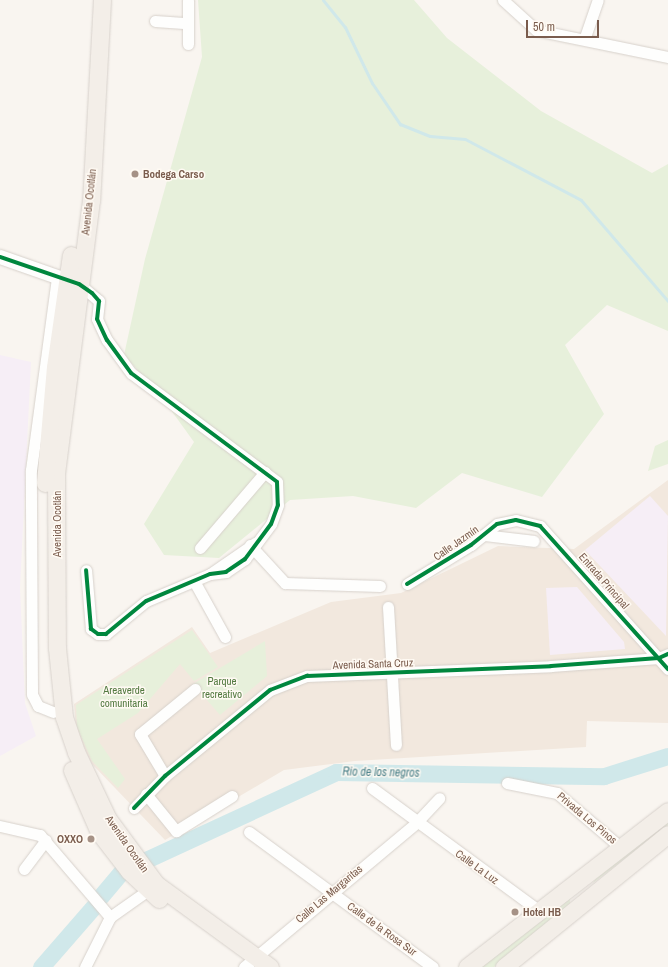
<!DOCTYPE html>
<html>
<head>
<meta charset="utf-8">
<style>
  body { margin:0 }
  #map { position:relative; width:668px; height:967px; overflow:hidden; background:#f9f5f0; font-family:"Archivo Narrow",sans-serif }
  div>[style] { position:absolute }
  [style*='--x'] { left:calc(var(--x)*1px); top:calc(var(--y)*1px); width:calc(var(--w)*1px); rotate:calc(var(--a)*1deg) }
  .residential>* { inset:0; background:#f2e8de }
  .education>* { inset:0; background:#f6eef6 }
  .green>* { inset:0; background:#e7f0db }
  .stream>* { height:3px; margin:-1.5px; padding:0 1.5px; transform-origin:1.5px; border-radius:1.5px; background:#d0e8ea }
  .river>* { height:17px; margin:-8.5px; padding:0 8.5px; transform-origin:8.5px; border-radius:8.5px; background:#d0e8ea }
  .roads { filter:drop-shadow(0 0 1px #d7d1cb) drop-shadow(0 0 1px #d7d1cb) }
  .minor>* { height:11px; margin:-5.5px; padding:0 5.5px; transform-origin:5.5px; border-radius:5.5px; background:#fefefd }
  .tertiary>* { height:14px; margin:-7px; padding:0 7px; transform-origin:7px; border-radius:7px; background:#fefefd }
  .primary>* { height:17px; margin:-8.5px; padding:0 8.5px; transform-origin:8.5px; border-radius:8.5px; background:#f3eee8 }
  .cycleway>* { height:4px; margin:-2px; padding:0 2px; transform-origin:2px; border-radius:2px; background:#00873e }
  .dots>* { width:11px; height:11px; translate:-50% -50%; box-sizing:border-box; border:2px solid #fffaf3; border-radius:50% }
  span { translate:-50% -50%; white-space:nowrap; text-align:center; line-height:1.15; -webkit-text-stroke:3px #fffaf3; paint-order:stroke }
  .poi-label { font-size:11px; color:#7a5c4d; font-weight:700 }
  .left { translate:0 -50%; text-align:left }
  .right { translate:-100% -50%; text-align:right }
  .street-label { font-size:11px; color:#7a5c4d }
  .park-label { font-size:11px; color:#537a41 }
  .water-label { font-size:12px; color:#437c86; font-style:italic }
  .scale { position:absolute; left:526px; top:20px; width:73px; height:18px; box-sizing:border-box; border:2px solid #7a5c4d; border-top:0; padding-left:5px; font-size:12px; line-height:14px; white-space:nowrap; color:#7a5c4d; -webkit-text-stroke:3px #fffaf3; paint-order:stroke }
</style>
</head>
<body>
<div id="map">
  <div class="residential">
    <div style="clip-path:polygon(668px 480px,668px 723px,587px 721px,586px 747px,355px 761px,284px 770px,165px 840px,91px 763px,76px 728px,74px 704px,192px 627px,210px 653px,331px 602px,401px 593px,498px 546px,574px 549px)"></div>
  </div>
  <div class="education">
    <div style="clip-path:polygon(0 355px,31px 362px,20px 588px,25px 703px,36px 736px,0 756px)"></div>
    <div style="clip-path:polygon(650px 496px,668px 516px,666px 636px,585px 550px)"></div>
    <div style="clip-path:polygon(577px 587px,624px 642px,625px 649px,550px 655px,546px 588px)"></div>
  </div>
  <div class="green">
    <div style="clip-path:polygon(198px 0,414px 0,447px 38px,541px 111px,652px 173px,668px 164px,668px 331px,607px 305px,565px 345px,604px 414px,542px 497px,462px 473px,416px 508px,353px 496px,290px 500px,219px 558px,164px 555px,144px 524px,194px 442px,160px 395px,124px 355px,145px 259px,202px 57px)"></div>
    <div style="clip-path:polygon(668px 440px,668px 464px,648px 471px,655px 446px)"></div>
    <div style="clip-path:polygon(192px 630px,218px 667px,194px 681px,180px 664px,138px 713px,97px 739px,125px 779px,118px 788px,92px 761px,77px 727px,76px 705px)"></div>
    <div style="clip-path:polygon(265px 641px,267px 676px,220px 715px,193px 684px)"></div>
    <div style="clip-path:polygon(668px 815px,668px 825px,593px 883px,604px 864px)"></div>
    <div style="clip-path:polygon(570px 890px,570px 905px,494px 967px,479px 967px)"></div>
  </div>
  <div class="stream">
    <div style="--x:323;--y:0;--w:35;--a:51"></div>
    <div style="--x:345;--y:27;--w:62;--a:64.3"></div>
    <div style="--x:372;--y:83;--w:50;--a:55.7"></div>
    <div style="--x:400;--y:124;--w:32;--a:22"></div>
    <div style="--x:430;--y:136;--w:35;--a:5"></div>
    <div style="--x:465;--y:139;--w:131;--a:27.7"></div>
    <div style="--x:581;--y:200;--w:133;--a:49.3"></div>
  </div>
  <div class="river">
    <div style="--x:101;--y:896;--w:33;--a:-50"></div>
    <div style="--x:122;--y:871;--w:236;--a:-24.8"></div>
    <div style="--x:336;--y:772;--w:268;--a:0.9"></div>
    <div style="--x:604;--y:776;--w:67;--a:-17.4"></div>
    <div style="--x:41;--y:967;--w:82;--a:-48.9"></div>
  </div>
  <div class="roads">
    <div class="minor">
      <div style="--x:503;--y:0;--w:45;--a:42.3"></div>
      <div style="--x:536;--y:30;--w:135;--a:11.6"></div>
      <div style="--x:155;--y:21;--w:32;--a:4"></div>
      <div style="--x:585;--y:37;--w:39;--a:-71"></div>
      <div style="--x:188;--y:44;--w:44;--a:-90"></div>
      <div style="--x:79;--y:284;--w:26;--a:40"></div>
      <div style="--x:99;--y:301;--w:18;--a:96"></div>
      <div style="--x:97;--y:319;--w:23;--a:65"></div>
      <div style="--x:107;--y:340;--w:41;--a:54"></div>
      <div style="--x:131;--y:373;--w:182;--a:36.7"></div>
      <div style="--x:277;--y:482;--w:23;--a:88"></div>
      <div style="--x:278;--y:505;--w:20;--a:110"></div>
      <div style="--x:271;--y:524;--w:44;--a:126.6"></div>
      <div style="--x:245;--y:559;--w:23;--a:146"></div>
      <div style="--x:226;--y:572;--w:16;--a:173"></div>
      <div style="--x:210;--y:574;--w:69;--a:157.1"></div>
      <div style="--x:146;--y:601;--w:52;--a:140.5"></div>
      <div style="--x:106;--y:634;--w:8;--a:180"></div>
      <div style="--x:98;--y:634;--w:9;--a:-144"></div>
      <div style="--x:91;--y:629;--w:59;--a:-94.8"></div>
      <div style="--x:484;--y:535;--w:50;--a:6.8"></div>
      <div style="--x:250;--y:545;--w:52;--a:47.4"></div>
      <div style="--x:285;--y:583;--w:95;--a:1.8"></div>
      <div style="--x:200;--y:548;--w:100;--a:-49.5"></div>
      <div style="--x:210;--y:574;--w:55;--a:-34.6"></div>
      <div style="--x:194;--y:581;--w:64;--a:61"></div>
      <div style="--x:407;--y:584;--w:75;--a:-31.4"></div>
      <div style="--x:471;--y:545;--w:33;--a:-39"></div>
      <div style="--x:497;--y:524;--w:19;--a:-12"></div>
      <div style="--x:516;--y:520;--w:25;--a:14"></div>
      <div style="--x:540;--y:526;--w:192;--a:48.2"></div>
      <div style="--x:388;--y:607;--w:138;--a:86.7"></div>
      <div style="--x:53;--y:712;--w:16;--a:-158"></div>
      <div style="--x:38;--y:706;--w:13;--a:-117"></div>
      <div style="--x:32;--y:694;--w:224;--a:-90.3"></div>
      <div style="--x:31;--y:470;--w:195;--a:-82.3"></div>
      <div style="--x:165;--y:776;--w:49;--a:-120.8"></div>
      <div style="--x:140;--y:734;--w:71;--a:-39.3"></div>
      <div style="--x:507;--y:783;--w:51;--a:11.3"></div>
      <div style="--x:557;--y:793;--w:82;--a:40.5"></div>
      <div style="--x:372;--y:788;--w:206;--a:36.3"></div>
      <div style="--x:146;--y:794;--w:48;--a:51"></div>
      <div style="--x:176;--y:831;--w:66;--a:-32"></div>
      <div style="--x:134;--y:808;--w:45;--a:-45.9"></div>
      <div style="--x:165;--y:776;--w:136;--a:-39.3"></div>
      <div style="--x:270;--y:690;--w:40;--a:-21"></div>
      <div style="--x:307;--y:676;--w:244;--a:-2.3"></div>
      <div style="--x:551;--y:666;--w:108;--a:-4.2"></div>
      <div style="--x:659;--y:658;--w:10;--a:-24"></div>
      <div style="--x:0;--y:826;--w:41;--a:12.7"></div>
      <div style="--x:40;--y:835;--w:108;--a:49.5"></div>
      <div style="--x:249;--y:832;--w:228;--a:36.3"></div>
      <div style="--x:24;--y:869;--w:36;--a:-53"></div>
      <div style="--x:85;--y:967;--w:56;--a:-63.4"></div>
      <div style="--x:110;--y:917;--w:54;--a:-35.2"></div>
      <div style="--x:244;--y:967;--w:224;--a:-39.9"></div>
      <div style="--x:416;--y:823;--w:34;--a:-47"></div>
    </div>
    <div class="tertiary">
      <div style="--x:0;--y:257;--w:82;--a:19.3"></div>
    </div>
    <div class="primary">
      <div style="--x:102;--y:0;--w:200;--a:93.1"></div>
      <div style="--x:91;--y:200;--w:275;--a:97.3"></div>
      <div style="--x:56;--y:473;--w:175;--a:89.7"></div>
      <div style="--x:57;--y:648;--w:69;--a:84.2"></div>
      <div style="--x:64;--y:717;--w:37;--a:71"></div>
      <div style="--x:76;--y:752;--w:74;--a:64.5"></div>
      <div style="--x:108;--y:819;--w:81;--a:53.6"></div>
      <div style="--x:156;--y:884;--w:141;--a:36.1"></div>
      <div style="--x:45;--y:483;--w:116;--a:-85.1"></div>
      <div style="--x:55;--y:367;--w:113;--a:-81.9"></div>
      <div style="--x:72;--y:770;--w:68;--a:66.5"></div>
      <div style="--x:99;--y:832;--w:49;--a:52.4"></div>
      <div style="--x:129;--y:871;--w:41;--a:43"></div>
      <div style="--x:467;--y:967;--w:254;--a:-37.8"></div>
      <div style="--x:504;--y:967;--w:211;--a:-39"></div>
    </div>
  </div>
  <div class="cycleway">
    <div style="--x:0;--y:257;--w:83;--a:18.9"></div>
    <div style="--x:79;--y:284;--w:16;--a:35"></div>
    <div style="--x:92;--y:293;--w:11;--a:49"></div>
    <div style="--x:99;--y:301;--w:18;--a:96"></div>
    <div style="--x:97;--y:319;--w:23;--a:65"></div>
    <div style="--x:107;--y:340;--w:41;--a:54"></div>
    <div style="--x:131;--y:373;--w:182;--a:36.7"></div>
    <div style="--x:277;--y:482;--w:23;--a:88"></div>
    <div style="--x:278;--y:505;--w:20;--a:110"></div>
    <div style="--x:271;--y:524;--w:44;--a:126.6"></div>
    <div style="--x:245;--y:559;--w:23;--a:146"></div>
    <div style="--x:226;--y:572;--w:16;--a:173"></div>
    <div style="--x:210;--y:574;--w:69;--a:157.1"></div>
    <div style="--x:146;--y:601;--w:52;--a:140.5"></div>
    <div style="--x:106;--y:634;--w:8;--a:180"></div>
    <div style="--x:98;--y:634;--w:9;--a:-144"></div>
    <div style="--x:91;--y:629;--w:59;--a:-94.8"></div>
    <div style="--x:407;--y:584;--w:75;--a:-31.4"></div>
    <div style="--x:471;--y:545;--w:33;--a:-39"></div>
    <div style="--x:497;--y:524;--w:19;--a:-12"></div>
    <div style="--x:516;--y:520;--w:25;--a:14"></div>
    <div style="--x:540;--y:526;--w:192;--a:48.2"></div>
    <div style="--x:134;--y:808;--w:45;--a:-45.9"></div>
    <div style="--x:165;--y:776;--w:136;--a:-39.3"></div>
    <div style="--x:270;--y:690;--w:40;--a:-21"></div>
    <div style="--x:307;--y:676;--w:244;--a:-2.3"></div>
    <div style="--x:551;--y:666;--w:108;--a:-4.2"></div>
    <div style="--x:659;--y:658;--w:10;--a:-24"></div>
  </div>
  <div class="dots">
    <div style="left:135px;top:174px;background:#a69286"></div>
    <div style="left:91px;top:839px;background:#a69286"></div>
    <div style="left:515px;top:912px;background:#a69286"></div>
  </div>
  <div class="poi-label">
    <span class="left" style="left:143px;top:174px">Bodega Carso</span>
    <span class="right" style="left:83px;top:839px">OXXO</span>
    <span class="left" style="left:523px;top:912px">Hotel HB</span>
  </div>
  <div class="street-label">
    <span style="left:89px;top:202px;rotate:-84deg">Avenida Ocotlán</span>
    <span style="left:57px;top:524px;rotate:-90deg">Avenida Ocotlán</span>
    <span style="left:456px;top:543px;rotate:-35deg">Calle Jazmín</span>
    <span style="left:604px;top:581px;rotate:49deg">Entrada Principal</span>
    <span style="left:373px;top:664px;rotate:-2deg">Avenida Santa Cruz</span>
    <span style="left:587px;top:818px;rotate:40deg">Privada Los Pinos</span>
    <span style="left:127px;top:844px;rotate:55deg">Avenida Ocotlán</span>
    <span style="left:477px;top:867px;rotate:36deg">Calle La Luz</span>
    <span style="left:329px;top:894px;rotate:-40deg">Calle Las Margaritas</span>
    <span style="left:382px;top:929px;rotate:36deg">Calle de la Rosa Sur</span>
  </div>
  <div class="park-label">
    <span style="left:222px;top:688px">Parque<br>recreativo</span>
    <span style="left:124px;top:697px">Areaverde<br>comunitaria</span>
  </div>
  <div class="water-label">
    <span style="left:381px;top:773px;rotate:1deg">Rio de los negros</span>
  </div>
  <div class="scale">50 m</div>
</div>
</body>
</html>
